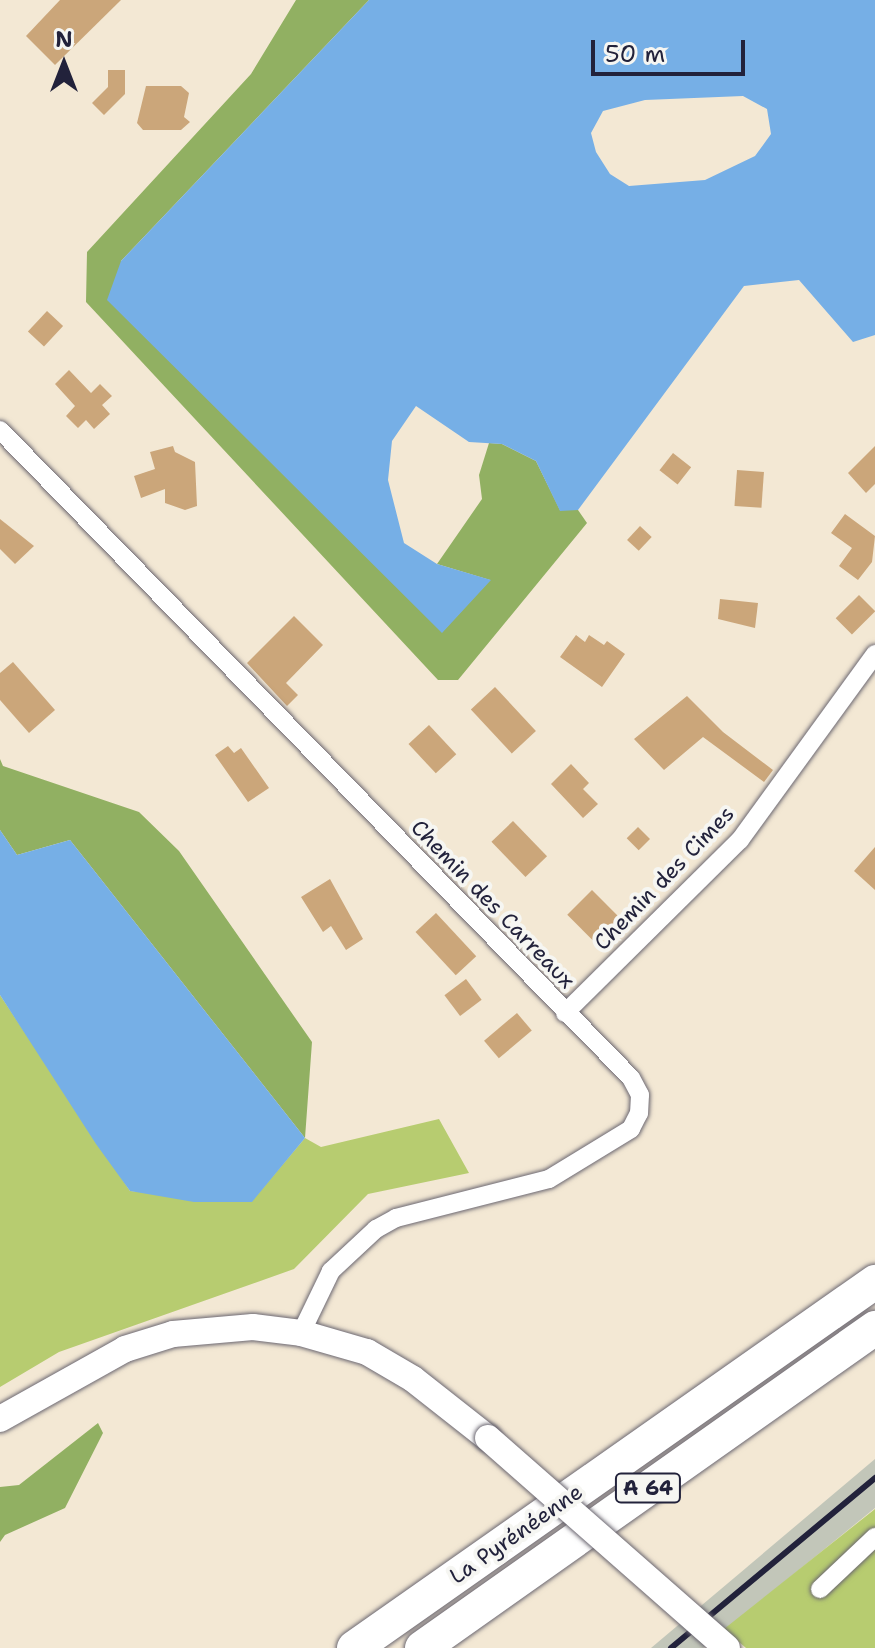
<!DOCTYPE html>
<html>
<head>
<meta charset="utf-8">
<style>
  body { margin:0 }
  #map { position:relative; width:875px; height:1648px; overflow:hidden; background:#f3e8d4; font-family:"Shantell Sans",sans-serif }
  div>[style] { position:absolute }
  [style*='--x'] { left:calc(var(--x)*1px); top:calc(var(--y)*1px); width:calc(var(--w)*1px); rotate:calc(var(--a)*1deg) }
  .industrial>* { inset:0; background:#c2c6b9 }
  .green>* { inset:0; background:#b7cc70 }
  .forest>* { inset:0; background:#91b062 }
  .water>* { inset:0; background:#76afe6 }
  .building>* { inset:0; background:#cba67a; transform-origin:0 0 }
  .roads { filter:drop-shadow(0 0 2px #6b6771) drop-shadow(0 0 2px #6b6771) }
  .street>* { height:18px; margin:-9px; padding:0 9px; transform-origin:9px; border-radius:9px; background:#fff }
  .secondary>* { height:26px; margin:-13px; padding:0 13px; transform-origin:13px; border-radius:13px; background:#fff }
  .highway>* { height:34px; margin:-17px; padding:0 17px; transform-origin:17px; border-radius:17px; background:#fff }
  .rail>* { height:6px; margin:-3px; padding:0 3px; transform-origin:3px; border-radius:3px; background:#22223b }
  .bridges { filter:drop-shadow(0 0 2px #6b6771) drop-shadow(0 0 2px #6b6771) }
  .secondary-bridge>* { height:26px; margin:-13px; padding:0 13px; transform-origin:13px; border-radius:13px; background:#fff }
  span { translate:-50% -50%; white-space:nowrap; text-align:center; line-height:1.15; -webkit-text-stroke:8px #f6f6f2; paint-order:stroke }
  .shield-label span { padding:2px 6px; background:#f6f6f2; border:2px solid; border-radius:6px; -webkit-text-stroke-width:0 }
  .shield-label { font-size:20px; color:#22223b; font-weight:700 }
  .street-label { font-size:22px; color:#22223b }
  .north { position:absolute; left:24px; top:24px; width:80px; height:80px; -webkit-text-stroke:6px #f6f6f2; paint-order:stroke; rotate:0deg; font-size:22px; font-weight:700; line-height:32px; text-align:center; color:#22223b }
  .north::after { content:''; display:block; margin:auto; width:28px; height:36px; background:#22223b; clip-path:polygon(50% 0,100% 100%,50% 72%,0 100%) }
  .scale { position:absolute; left:591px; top:40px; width:154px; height:36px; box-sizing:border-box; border:4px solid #22223b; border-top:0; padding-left:10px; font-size:24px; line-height:28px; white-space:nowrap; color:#22223b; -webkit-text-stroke:6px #f6f6f2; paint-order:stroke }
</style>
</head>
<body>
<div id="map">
  <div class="industrial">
    <div style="clip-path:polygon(875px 1459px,875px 1508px,703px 1648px,651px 1648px)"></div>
  </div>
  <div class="green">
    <div style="clip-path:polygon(0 995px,130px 1191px,251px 1202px,305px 1138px,321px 1147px,439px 1119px,469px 1173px,368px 1194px,294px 1269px,59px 1352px,0 1387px)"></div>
    <div style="clip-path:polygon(875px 1509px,875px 1648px,746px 1648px,724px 1629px)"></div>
  </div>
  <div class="forest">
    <div style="clip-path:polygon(296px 0,369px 0,121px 261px,442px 632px,490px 580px,437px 564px,482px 499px,479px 475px,489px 443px,502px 444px,536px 461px,560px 510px,578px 510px,587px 523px,458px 680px,438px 680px,86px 302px,87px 252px,251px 74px)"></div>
    <div style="clip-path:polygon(0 759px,3px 766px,139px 812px,179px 851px,312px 1042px,305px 1138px,70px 840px,17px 855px,0 830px)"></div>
    <div style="clip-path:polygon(98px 1423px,103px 1433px,65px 1508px,5px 1535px,0 1542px,0 1487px,19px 1485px)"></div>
  </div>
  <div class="water">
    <div style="clip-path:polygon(evenodd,369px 0,875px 0,875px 335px,853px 342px,799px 280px,744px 286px,578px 510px,560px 511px,536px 461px,502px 444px,469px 442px,416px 406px,392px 441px,388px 480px,404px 543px,437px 564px,491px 580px,442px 633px,107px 300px,121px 261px,369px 0,743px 96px,767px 109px,771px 134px,755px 156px,705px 180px,629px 186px,610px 174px,596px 152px,591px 133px,603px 111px,645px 100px,743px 96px)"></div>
    <div style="clip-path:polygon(0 830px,17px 855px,70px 840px,305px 1138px,252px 1202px,194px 1202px,130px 1191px,96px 1144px,0 995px)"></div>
  </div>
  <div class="building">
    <div style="clip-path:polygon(60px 0,121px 0,55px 65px,26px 36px)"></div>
    <div style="clip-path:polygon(108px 70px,125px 70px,125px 94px,104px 115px,92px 103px,108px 87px)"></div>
    <div style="clip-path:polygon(146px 86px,181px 86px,189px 93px,184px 117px,190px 122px,181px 130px,143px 130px,137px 123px)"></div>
    <div style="left:47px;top:311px;width:22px;height:28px;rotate:43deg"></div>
    <div style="clip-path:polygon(69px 370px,91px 393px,100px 384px,112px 396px,102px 405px,110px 414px,94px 429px,86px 420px,78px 428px,66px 416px,75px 406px,55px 384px)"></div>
    <div style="clip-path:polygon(173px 446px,175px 452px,195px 462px,197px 506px,185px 510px,165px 503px,165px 489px,141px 498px,134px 476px,155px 469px,150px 452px)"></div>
    <div style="clip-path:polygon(875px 446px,875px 484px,866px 493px,848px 473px)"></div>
    <div style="left:673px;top:453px;width:23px;height:22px;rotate:38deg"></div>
    <div style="left:737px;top:470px;width:27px;height:36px;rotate:4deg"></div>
    <div style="clip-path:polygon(845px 514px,875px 536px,872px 562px,858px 580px,839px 566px,852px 548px,831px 533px)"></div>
    <div style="clip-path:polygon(0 519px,34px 546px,15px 564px,0 549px)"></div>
    <div style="left:640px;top:526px;width:16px;height:19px;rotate:43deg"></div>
    <div style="left:859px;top:595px;width:23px;height:33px;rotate:45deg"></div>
    <div style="clip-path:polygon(720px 599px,758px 603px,755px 628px,718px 619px)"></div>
    <div style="clip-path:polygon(294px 616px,323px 645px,286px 683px,298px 695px,287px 706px,247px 663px)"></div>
    <div style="clip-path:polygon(576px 635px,585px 642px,589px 635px,604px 645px,607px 641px,625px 654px,602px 687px,560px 657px)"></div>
    <div style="clip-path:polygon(13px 662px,55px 710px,29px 733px,0 700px,0 673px)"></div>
    <div style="left:495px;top:687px;width:60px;height:33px;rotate:47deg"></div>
    <div style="clip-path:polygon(687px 696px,723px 732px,773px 770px,764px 782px,703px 737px,664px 770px,634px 739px)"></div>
    <div style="left:429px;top:725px;width:40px;height:28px;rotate:47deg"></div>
    <div style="clip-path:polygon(228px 746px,234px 753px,241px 748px,269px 788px,248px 802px,215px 755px)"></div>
    <div style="clip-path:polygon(571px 764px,589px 783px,583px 789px,598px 804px,583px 818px,551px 784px)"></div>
    <div style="left:513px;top:821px;width:49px;height:30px;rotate:46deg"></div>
    <div style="left:638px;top:827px;width:17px;height:16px;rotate:45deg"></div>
    <div style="clip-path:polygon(875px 847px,875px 890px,854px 871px)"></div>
    <div style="clip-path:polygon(330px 879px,363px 939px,346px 950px,331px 926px,323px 932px,301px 897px)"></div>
    <div style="left:592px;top:890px;width:42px;height:35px;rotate:45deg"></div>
    <div style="left:436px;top:913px;width:59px;height:28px;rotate:47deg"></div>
    <div style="left:466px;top:979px;width:26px;height:27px;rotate:53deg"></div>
    <div style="left:517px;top:1013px;width:23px;height:43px;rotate:50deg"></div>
  </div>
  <div class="roads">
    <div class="street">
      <div style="--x:0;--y:430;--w:904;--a:45.76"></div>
      <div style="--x:631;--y:1078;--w:19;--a:62"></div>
      <div style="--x:640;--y:1095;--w:18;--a:93"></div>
      <div style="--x:639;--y:1113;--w:18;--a:117"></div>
      <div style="--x:631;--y:1129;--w:96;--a:148.6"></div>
      <div style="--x:549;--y:1179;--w:158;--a:165.7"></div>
      <div style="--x:396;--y:1218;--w:23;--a:151"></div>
      <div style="--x:376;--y:1229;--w:62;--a:137"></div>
      <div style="--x:331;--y:1271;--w:69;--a:115.8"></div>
      <div style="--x:565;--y:1013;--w:246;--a:-44.7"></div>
      <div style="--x:740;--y:840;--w:230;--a:-54"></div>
      <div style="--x:820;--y:1589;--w:76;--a:-43.4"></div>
    </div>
    <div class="secondary">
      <div style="--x:0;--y:1419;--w:143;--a:-29.2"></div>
      <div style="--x:125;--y:1349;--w:50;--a:-17.4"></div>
      <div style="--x:173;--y:1334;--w:80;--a:-5"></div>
      <div style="--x:253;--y:1327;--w:48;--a:7.1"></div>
      <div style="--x:301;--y:1333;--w:69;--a:16.1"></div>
      <div style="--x:367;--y:1352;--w:53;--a:30.4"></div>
      <div style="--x:413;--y:1379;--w:95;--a:38.2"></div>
    </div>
    <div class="highway">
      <div style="--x:354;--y:1648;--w:637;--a:-35.09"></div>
      <div style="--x:422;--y:1648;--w:555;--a:-35.24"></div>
    </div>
  </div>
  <div class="rail">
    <div style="--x:671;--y:1648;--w:266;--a:-39.8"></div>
  </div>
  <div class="bridges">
    <div class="secondary-bridge">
      <div style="--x:488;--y:1438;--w:318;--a:41.3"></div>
    </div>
  </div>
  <div class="shield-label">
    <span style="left:648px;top:1488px">A 64</span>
  </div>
  <div class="street-label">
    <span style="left:664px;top:878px;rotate:-46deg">Chemin des Cimes</span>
    <span style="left:493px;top:904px;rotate:46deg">Chemin des Carreaux</span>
    <span style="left:516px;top:1534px;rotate:-35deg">La Pyrénéenne</span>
  </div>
  <div class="north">N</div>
  <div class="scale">50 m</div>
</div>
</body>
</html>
